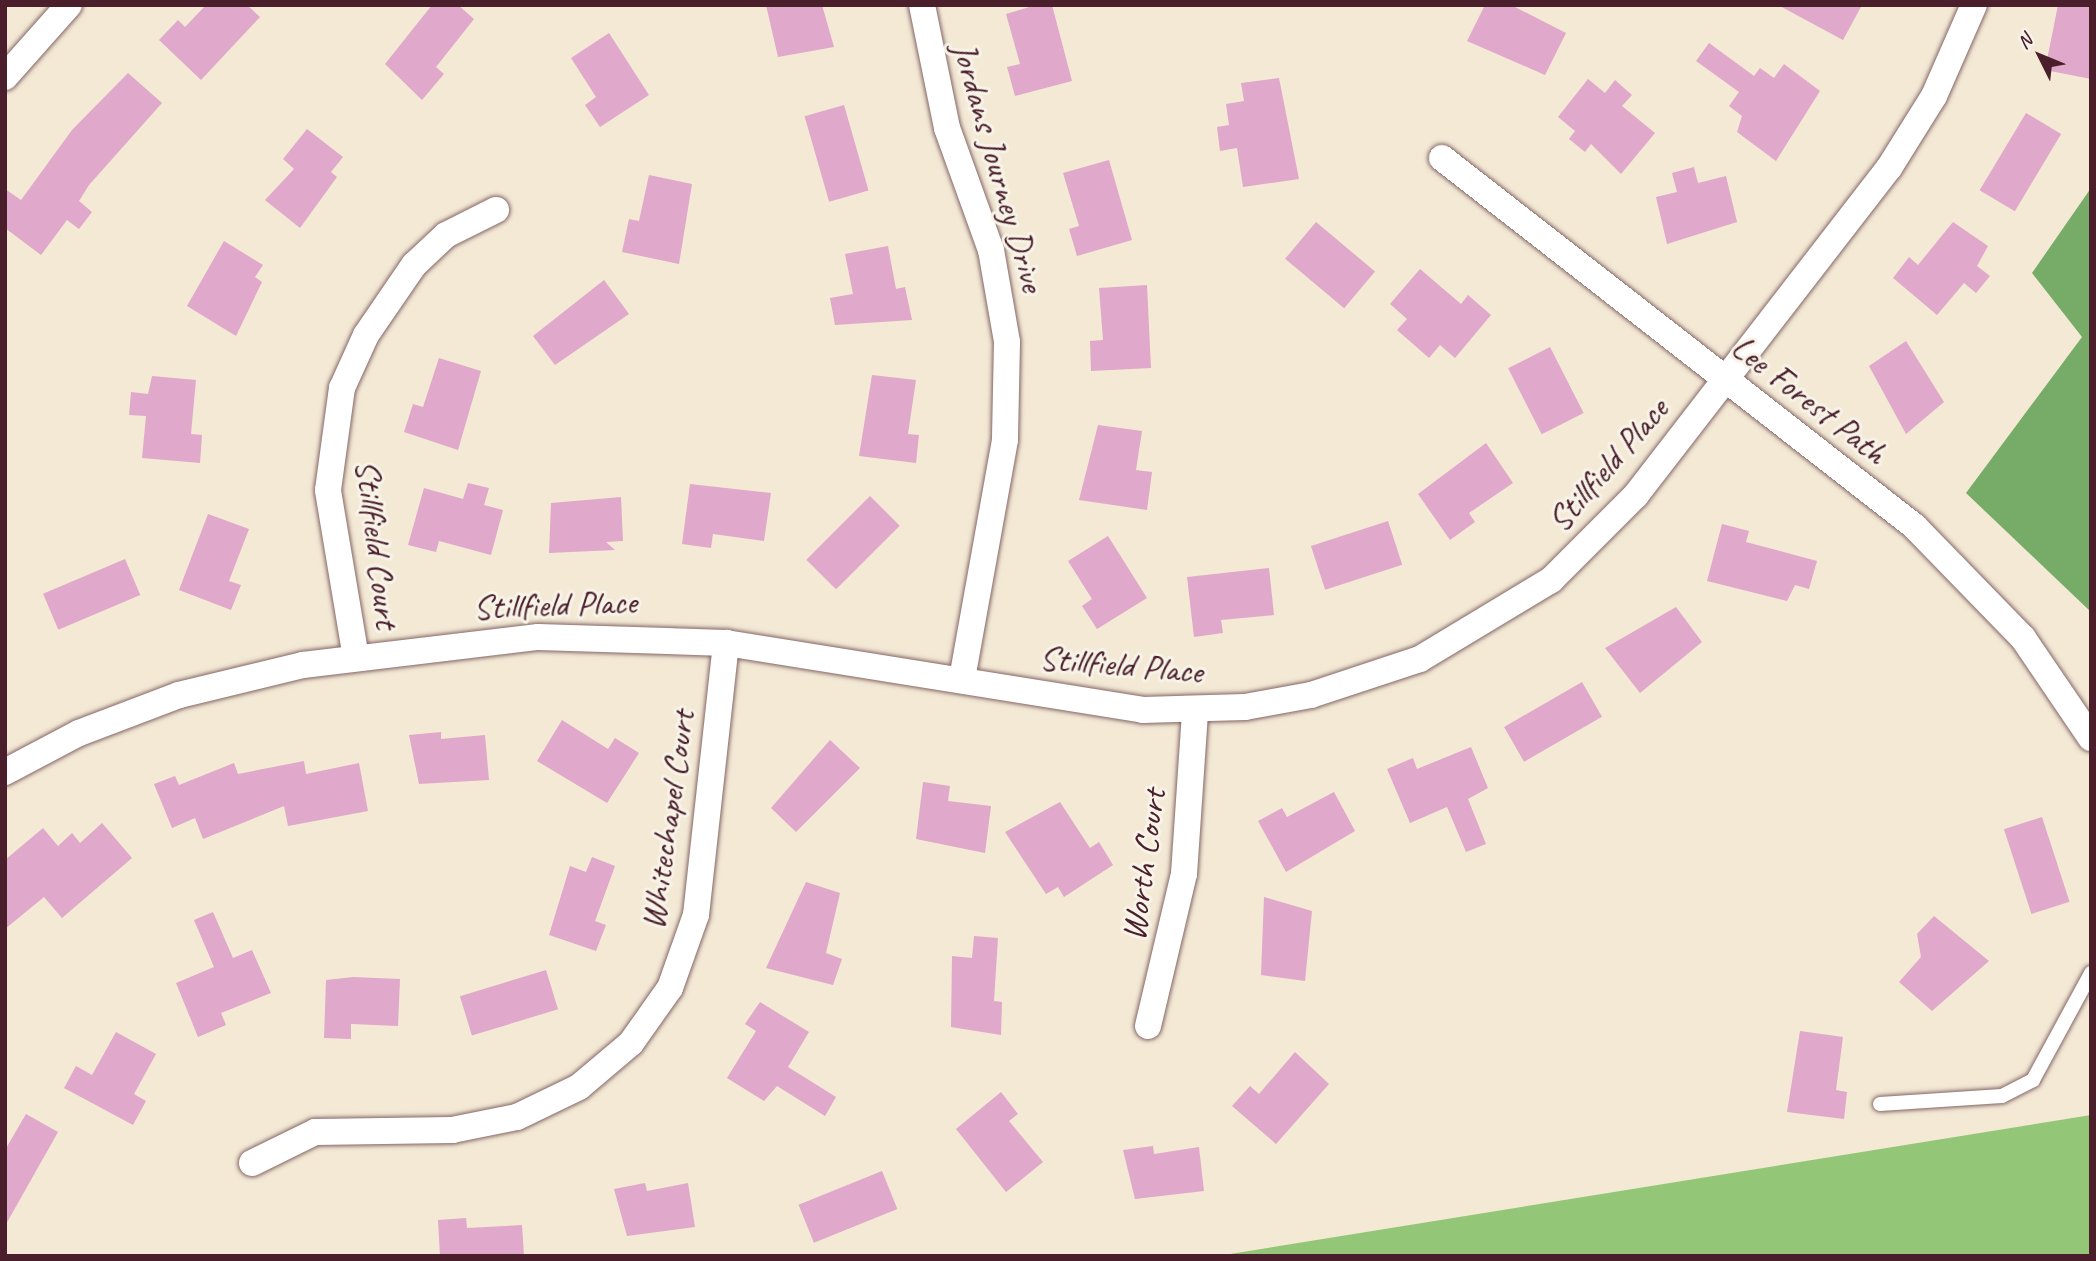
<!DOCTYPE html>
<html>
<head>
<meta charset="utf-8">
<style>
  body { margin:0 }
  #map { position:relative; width:2096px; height:1261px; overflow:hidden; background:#f3e9d5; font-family:Caveat,sans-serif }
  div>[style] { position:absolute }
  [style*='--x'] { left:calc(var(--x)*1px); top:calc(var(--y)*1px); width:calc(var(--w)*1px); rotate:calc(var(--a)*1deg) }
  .green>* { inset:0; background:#93c777 }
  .forest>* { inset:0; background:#76ac68 }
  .building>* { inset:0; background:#e0a8ca; transform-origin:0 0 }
  .roads { filter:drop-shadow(0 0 2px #856666) drop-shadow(0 0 2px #856666) }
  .service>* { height:14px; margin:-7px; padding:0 7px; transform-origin:7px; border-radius:7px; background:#fff }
  .minor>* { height:26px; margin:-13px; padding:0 13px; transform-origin:13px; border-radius:13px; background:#fff }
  span { translate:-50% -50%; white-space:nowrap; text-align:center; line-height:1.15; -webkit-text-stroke:6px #f7f3e8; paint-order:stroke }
  .street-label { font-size:35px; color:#4a1f2b }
  .frame { position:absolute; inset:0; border:7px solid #4a1f2b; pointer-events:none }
  .north { position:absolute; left:2005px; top:21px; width:70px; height:70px; -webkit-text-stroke:5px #f7f3e8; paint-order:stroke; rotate:313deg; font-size:19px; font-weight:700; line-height:28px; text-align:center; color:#4a1f2b }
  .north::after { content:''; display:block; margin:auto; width:24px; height:32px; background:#4a1f2b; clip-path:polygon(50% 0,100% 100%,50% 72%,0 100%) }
</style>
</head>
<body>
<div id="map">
  <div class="green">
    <div style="clip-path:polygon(2091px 1115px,2091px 1256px,1218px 1256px)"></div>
  </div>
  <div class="forest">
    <div style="clip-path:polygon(2091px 188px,2091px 612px,1966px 493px,2082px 337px,2032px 273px)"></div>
  </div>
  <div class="building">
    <div style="clip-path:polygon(206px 5px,247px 5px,260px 17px,201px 80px,159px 40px,178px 20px,185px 27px)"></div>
    <div style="clip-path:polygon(432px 5px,458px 5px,474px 19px,436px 67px,444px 74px,422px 100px,385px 64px)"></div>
    <div style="clip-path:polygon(766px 5px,822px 5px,834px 47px,778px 57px)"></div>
    <div style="clip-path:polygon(1036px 5px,1052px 5px,1072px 81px,1015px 96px,1007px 67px,1020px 64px,1006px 14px)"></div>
    <div style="clip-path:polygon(1485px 5px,1511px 5px,1566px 33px,1545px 75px,1467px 41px)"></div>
    <div style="clip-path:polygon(1778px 5px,1862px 5px,1843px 40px)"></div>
    <div style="clip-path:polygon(2058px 5px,2091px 5px,2091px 79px,2045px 70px)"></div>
    <div style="clip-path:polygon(609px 33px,649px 95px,600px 127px,585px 105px,596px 97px,571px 58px)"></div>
    <div style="clip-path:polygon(1709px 43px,1754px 76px,1760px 68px,1774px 78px,1784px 64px,1820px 91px,1776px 161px,1737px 132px,1742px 116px,1729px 106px,1739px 92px,1696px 61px)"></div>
    <div style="clip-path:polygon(128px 73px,162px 103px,89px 185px,79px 201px,92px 212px,79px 229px,67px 220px,41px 255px,5px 228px,5px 189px,21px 200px,72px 130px)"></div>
    <div style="clip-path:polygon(1279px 78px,1299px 179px,1243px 187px,1237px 148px,1220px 151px,1217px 127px,1229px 125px,1226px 104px,1244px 101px,1241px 83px)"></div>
    <div style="clip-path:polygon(1588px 79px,1605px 93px,1615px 80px,1632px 95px,1622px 106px,1655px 133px,1621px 174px,1591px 144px,1585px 152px,1569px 139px,1575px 131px,1558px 117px)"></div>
    <div style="left:844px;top:105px;width:89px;height:41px;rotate:74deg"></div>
    <div style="left:2026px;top:113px;width:41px;height:90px;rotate:31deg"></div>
    <div style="clip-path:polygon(307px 129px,343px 157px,331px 172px,337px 177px,300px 228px,265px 200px,294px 169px,283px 159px)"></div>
    <div style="clip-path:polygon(1109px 160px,1132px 240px,1077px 256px,1069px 229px,1079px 226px,1063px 173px)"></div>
    <div style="clip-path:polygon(1694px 167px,1698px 183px,1726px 176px,1737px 222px,1667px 244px,1656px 197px,1677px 192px,1672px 173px)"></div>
    <div style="clip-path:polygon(649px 175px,692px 184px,679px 264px,622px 252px,629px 219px,639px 221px)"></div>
    <div style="left:1316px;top:222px;width:77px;height:48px;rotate:40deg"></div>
    <div style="clip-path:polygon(1953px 222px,1988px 246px,1977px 266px,1990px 276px,1976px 293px,1964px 283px,1937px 315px,1893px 278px,1909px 257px,1918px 265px)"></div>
    <div style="clip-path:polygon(224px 241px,263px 265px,255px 277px,262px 282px,236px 336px,187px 306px)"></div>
    <div style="clip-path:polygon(888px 246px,896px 289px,905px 287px,912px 320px,835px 325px,830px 298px,853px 294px,845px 254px)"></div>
    <div style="clip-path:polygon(1420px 269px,1461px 304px,1468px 295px,1491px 315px,1455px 358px,1440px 345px,1429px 358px,1397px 330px,1407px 319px,1390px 304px)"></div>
    <div style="clip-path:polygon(604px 280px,629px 314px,555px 365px,533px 336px)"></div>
    <div style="clip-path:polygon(1147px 285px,1151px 368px,1091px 371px,1090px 341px,1103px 340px,1099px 288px)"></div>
    <div style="clip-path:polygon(1906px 341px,1944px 402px,1906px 434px,1869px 366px)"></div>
    <div style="left:1550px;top:347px;width:74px;height:47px;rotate:63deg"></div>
    <div style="clip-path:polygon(439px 358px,481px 371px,458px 450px,404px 432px,413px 404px,423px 407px)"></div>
    <div style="clip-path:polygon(872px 375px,916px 380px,908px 434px,919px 435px,916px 463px,859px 456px)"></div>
    <div style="clip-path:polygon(152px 376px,196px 380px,191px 434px,202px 435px,200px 463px,142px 458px,146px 416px,129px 415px,131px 392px,148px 394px)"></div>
    <div style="clip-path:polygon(1098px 425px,1142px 431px,1136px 470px,1152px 472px,1147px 510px,1079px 500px)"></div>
    <div style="clip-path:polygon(1486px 443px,1513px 483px,1469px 513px,1475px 522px,1450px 540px,1418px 494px)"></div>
    <div style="clip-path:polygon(468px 483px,489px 488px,484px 505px,503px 510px,491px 555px,439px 541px,436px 552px,408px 545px,424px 488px,463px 499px)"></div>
    <div style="clip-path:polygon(690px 484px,771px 493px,764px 541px,713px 534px,711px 548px,682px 544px)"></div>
    <div style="left:870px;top:496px;width:42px;height:90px;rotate:45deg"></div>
    <div style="clip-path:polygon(621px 497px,623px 541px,606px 542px,615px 550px,549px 553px,551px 503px)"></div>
    <div style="clip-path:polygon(208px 514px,249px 529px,229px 581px,241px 585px,231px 610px,179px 590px)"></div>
    <div style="left:1388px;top:521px;width:46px;height:81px;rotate:72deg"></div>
    <div style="clip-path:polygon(1722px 524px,1749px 531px,1746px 542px,1817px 561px,1809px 589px,1795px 585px,1787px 601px,1707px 581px)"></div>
    <div style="clip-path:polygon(1108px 536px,1147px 598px,1097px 629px,1082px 606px,1092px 599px,1068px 561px)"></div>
    <div style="left:125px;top:559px;width:39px;height:89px;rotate:67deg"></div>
    <div style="clip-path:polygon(1269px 568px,1274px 615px,1221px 620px,1223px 633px,1194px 637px,1187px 577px)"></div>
    <div style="clip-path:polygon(1676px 607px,1702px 642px,1640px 693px,1605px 648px)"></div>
    <div style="left:1582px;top:682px;width:40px;height:90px;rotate:60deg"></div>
    <div style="clip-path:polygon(562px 720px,608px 749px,615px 738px,639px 753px,607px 803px,537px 761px)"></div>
    <div style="clip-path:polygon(441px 732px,441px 739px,485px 735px,489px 780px,419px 784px,409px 735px)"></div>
    <div style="clip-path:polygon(830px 740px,860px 768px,796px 832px,771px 808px)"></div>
    <div style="clip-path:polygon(1471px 747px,1488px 788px,1468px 799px,1486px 844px,1466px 852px,1447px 807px,1410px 823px,1387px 769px,1413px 758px,1417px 769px)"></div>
    <div style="clip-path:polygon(304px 761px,306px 774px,359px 763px,368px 811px,288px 826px,284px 806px,203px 839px,195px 818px,172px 828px,154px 784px,175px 776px,179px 785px,234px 763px,238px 774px)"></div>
    <div style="clip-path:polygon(923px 782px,950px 786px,948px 801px,991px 806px,985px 853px,916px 839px)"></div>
    <div style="clip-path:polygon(1334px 792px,1355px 831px,1286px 872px,1258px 821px,1282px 808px,1287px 817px)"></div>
    <div style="clip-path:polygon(1060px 802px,1090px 848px,1099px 842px,1113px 865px,1064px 897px,1058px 887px,1046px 894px,1005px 832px)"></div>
    <div style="left:2042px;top:817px;width:89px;height:40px;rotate:72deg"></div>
    <div style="clip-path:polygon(102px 823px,132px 858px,62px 918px,44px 897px,5px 929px,5px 860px,43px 828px,58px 846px,72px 833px,80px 843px)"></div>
    <div style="clip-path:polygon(592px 857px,615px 866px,595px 921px,606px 925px,596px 951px,549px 935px,570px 866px,586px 872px)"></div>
    <div style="clip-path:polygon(806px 882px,840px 893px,826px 953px,842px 959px,833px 985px,766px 968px)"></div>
    <div style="clip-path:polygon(1264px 897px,1312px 911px,1305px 981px,1261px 975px)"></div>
    <div style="clip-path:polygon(213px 912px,233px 958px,252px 950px,271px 993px,221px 1013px,226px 1025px,198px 1037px,176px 983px,214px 967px,194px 920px)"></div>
    <div style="clip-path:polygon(1934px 916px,1989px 961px,1932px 1011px,1899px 982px,1921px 957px,1917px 934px)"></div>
    <div style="clip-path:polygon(974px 936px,998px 938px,994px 1001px,1002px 1002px,1001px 1035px,951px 1027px,952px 956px,972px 958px)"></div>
    <div style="left:546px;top:970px;width:41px;height:90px;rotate:73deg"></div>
    <div style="clip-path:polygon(353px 977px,400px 979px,398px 1026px,351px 1024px,351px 1039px,324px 1038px,326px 980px)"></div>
    <div style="clip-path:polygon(760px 1002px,809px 1032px,788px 1067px,836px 1097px,825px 1116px,777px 1086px,764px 1101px,727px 1078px,756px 1031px,745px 1024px)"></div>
    <div style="clip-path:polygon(1800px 1031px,1843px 1037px,1836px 1090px,1847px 1092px,1844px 1119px,1787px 1112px)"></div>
    <div style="clip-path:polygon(116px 1032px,156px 1054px,134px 1094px,146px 1101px,133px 1125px,64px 1088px,76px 1066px,92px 1075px)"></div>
    <div style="clip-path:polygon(1295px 1052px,1329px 1084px,1276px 1144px,1232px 1106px,1250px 1086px,1259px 1094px)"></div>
    <div style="clip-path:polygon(1001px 1092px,1018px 1114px,1009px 1121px,1043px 1162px,1006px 1192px,956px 1129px)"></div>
    <div style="clip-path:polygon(26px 1114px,58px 1132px,5px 1226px,5px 1150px)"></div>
    <div style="clip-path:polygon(1153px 1146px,1154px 1154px,1199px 1147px,1204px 1191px,1135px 1199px,1123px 1150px)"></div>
    <div style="left:882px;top:1171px;width:41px;height:90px;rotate:68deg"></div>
    <div style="clip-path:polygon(645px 1183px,647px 1191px,688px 1183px,695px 1227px,627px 1236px,614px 1189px)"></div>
    <div style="clip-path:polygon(466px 1218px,467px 1228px,522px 1225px,524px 1256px,440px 1256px,438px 1220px)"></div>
  </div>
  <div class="roads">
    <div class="service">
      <div style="--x:1880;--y:1104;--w:122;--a:-3.8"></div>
      <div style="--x:2002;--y:1096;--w:35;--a:-27"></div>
      <div style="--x:2033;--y:1080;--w:122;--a:-61.5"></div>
    </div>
    <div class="minor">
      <div style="--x:922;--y:5;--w:126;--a:78.5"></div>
      <div style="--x:947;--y:128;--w:130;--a:70.2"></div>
      <div style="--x:991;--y:250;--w:93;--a:80.1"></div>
      <div style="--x:1007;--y:342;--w:98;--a:91.2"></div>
      <div style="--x:1005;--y:440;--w:244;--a:100.2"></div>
      <div style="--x:5;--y:77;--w:96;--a:-48.4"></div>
      <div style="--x:1442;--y:158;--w:599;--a:37.94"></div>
      <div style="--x:1914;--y:526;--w:156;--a:45.8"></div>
      <div style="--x:2023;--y:638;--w:121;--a:55.8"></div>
      <div style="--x:356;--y:658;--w:170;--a:-99.5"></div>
      <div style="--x:328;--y:490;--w:103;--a:-82.2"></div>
      <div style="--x:342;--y:388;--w:58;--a:-65.6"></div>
      <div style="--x:366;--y:335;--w:85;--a:-55.6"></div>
      <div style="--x:414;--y:265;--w:44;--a:-43.2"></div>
      <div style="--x:446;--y:235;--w:56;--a:-26.6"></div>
      <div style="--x:5;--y:772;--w:84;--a:-27.8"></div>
      <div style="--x:79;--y:733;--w:107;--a:-20.8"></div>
      <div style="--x:179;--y:695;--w:128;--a:-13.6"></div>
      <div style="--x:303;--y:665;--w:237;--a:-6.8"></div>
      <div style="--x:538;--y:637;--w:188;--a:1.8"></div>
      <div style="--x:726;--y:643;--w:422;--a:9.1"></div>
      <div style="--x:1143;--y:710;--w:102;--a:-1.7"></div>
      <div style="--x:1245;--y:707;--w:67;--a:-10.3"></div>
      <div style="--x:1311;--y:695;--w:115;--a:-18.3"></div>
      <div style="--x:1420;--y:659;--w:153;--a:-31.1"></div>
      <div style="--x:1551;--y:580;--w:120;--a:-45"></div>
      <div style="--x:1636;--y:495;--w:413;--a:-52.3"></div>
      <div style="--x:1889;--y:168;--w:85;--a:-58"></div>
      <div style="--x:1934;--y:96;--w:99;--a:-66.3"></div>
      <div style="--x:1148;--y:1026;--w:156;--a:-76.7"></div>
      <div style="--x:1184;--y:874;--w:163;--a:-86.1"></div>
      <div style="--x:252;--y:1163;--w:70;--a:-26.2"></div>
      <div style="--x:315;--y:1132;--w:137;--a:-0.8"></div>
      <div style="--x:452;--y:1130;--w:66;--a:-11.3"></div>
      <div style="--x:517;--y:1117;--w:69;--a:-25.8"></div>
      <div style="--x:579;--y:1087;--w:68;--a:-40.2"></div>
      <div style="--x:631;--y:1043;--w:67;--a:-54.7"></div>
      <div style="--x:670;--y:988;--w:77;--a:-70.4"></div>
      <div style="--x:696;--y:915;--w:274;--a:-83.7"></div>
    </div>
  </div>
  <div class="street-label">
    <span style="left:998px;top:167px;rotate:74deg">Jordans Journey Drive</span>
    <span style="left:1809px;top:400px;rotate:38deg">Lee Forest Path</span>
    <span style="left:1608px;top:465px;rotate:-49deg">Stillfield Place</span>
    <span style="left:377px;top:544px;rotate:83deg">Stillfield Court</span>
    <span style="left:555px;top:605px;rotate:-2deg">Stillfield Place</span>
    <span style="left:1121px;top:665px;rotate:5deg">Stillfield Place</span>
    <span style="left:668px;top:820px;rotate:-82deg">Whitechapel Court</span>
    <span style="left:1144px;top:865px;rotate:-82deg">Worth Court</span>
  </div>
  <div class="frame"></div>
  <div class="north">N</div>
</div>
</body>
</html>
